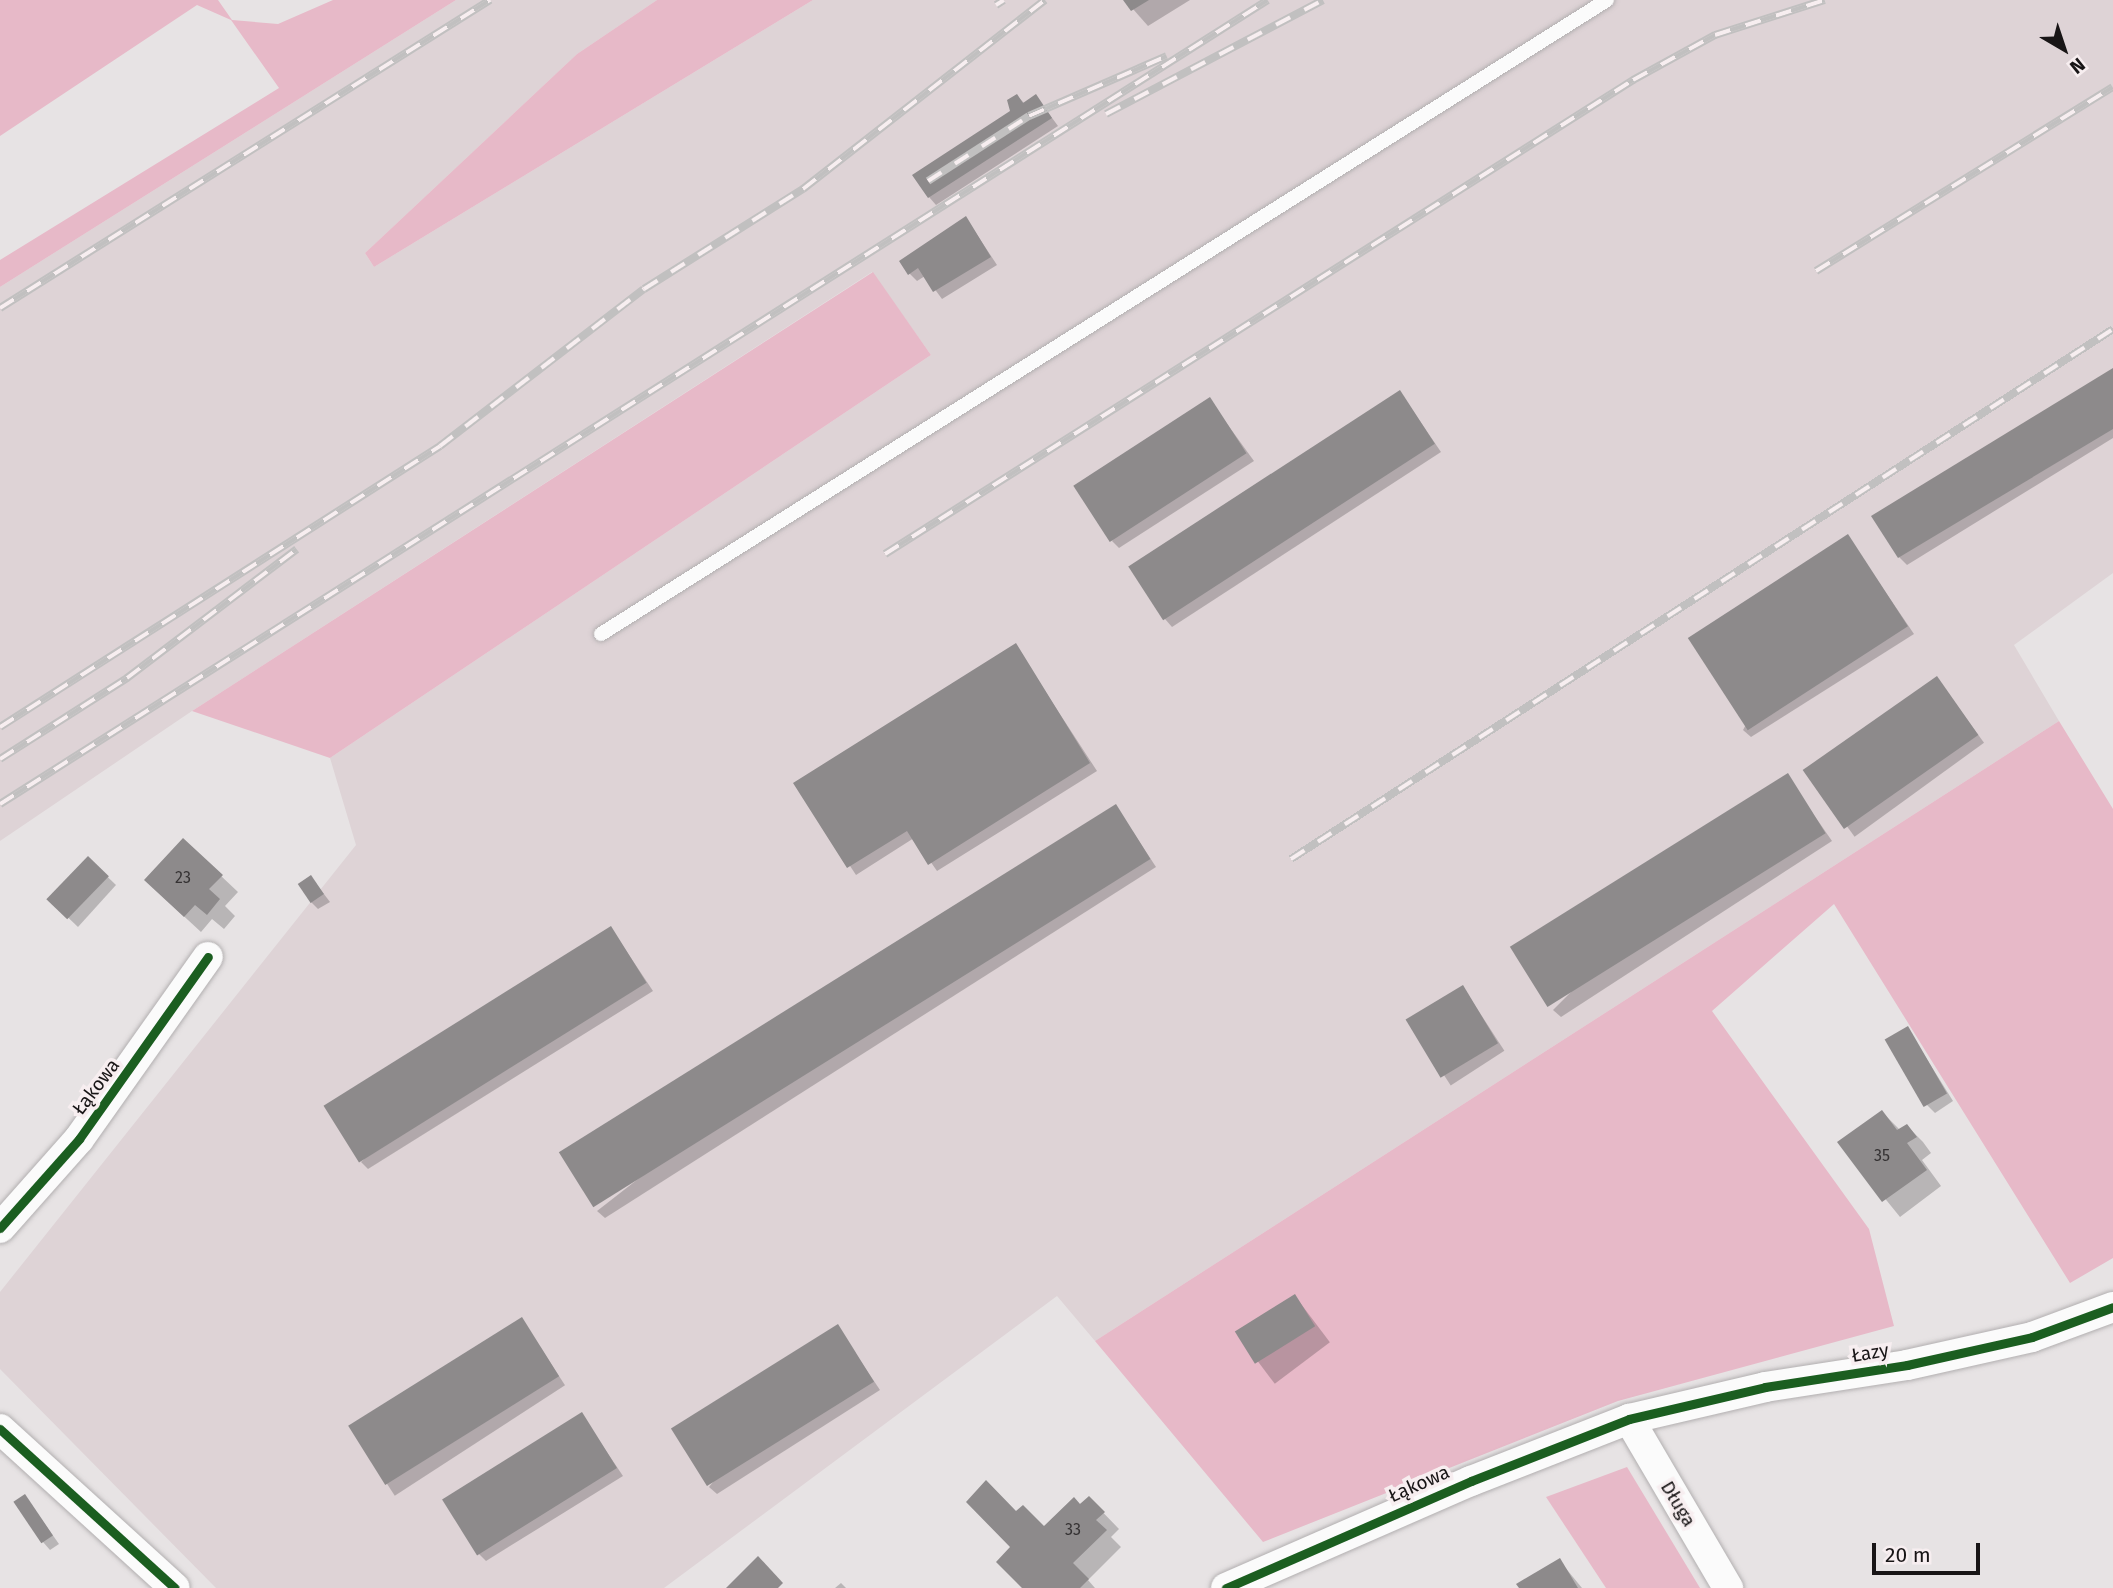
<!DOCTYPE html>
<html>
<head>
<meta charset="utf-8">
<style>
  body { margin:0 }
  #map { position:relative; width:2113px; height:1588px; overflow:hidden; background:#e7e3e4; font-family:"Fira Sans",sans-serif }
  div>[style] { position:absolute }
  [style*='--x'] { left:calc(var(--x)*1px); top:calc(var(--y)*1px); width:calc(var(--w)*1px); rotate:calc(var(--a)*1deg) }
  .built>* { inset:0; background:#ded3d6 }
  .green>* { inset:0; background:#e7b9c8 }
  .shadow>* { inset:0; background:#0003; transform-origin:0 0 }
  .building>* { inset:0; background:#8d8a8b; transform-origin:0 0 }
  .roads { filter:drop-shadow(0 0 2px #b2afb0) drop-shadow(0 0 2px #b2afb0) }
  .service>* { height:14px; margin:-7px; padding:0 7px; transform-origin:7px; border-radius:7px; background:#fbfbfb }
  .minor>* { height:30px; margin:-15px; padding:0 15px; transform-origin:15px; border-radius:15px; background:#fbfbfb }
  .rail>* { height:8px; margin-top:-4px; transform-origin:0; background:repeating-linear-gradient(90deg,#f7eef0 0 16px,#c1c0c0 0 32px); box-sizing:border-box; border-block:2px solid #c1c0c0 }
  .cycleway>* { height:9px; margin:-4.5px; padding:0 4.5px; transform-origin:4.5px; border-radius:4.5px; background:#1b5e20 }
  span { translate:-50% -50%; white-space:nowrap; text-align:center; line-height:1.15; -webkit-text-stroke:7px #f7eef0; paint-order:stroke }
  .number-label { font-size:16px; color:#353233 }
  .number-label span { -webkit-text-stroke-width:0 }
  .street-label { font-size:19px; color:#181516 }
  .north { position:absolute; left:2029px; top:14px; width:70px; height:70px; -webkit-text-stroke:5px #f7eef0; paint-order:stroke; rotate:141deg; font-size:19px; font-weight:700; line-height:28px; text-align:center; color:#181516 }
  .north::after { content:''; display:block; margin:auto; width:24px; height:32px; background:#181516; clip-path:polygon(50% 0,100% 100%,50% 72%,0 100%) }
  .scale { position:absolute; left:1872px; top:1543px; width:108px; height:32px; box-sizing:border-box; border:4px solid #181516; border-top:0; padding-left:9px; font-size:21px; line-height:24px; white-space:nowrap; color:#181516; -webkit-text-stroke:5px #f7eef0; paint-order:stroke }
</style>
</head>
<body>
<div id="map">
  <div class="built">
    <div style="clip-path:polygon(456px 0,657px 0,577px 54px,365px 253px,374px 267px,813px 0,2113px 0,2113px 573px,2014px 645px,2059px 721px,1095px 1341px,1057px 1296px,664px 1588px,216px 1588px,0 1369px,0 1292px,356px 845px,330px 758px,931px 355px,872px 272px,192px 711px,0 841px,0 287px)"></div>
  </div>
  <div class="green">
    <div style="clip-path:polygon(0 0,218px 0,232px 20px,278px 24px,333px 0,456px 0,0 287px,0 260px,279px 88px,231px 20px,197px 5px,0 136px)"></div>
    <div style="clip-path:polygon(657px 0,813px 0,374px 267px,365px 253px,577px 54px)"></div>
    <div style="clip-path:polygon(873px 272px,931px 355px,330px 758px,192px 711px)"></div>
    <div style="clip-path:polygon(2059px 721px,2113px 809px,2113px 1258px,2070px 1283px,1834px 904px,1712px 1011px,1869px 1229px,1894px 1326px,1618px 1401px,1263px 1542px,1095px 1341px)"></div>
    <div style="clip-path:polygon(1627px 1467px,1700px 1588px,1606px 1588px,1546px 1497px)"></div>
  </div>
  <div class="shadow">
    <div style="clip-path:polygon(1125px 0,1190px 0,1148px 26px)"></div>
    <div style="clip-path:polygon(1017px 96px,1025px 104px,1036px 96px,1058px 126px,936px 205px,929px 197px,1015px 110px)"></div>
    <div style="clip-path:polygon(966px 218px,997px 265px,942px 299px,925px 276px,917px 281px,909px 273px)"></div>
    <div style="clip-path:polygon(2113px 370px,2113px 438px,1907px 565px,1899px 557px)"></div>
    <div style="clip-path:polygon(1400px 392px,1441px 452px,1172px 627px,1165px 619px,1130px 567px)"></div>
    <div style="clip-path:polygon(1209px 399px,1254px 461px,1119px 548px,1112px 541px)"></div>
    <div style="clip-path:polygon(1848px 537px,1914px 634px,1751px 737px,1743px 730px)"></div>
    <div style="clip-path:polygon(1015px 645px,1097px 771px,937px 871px,914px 838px,856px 875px,795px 783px)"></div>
    <div style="left:1937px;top:678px;width:80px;height:160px;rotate:54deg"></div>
    <div style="clip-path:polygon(1787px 776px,1832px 841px,1561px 1017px,1553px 1010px)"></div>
    <div style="clip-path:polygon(1116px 806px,1156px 867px,605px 1218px,597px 1211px)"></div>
    <div style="clip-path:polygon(183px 840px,238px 892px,225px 906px,235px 916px,224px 929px,212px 919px,201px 932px,162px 896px)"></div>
    <div style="clip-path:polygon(88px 858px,116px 885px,78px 927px,57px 907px)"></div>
    <div style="clip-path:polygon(311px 877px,330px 902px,318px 909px,311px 902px)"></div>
    <div style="clip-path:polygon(611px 928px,653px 991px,368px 1169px,361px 1162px)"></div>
    <div style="left:1463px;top:987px;width:76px;height:64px;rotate:57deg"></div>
    <div style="clip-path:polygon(1908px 1029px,1953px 1101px,1935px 1113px,1927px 1105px)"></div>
    <div style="clip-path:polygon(1882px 1112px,1900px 1130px,1907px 1126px,1923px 1142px,1931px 1153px,1922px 1160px,1941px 1186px,1900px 1217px,1840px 1143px)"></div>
    <div style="left:1295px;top:1296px;width:58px;height:69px;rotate:53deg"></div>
    <div style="left:522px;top:1319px;width:79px;height:203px;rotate:57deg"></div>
    <div style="clip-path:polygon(837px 1326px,880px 1390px,717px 1494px,709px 1487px)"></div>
    <div style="clip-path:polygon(582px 1415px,623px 1476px,486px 1561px,479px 1554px)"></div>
    <div style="clip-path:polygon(25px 1496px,59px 1544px,50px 1550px,43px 1542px)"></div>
    <div style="clip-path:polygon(1089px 1498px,1119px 1529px,1111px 1537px,1121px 1547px,1088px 1580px,1095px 1588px,1025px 1588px,1013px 1547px,1017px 1514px,1044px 1528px)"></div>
    <div style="clip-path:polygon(1559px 1560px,1582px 1588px,1521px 1588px)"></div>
    <div style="clip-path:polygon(841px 1583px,846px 1588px,835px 1588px)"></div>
  </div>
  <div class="building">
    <div style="clip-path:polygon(1123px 0,1149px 0,1131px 11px)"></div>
    <div style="clip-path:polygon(1017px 94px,1023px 103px,1036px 94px,1052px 118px,928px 198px,912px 175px,1010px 111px,1007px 100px)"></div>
    <div style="clip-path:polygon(966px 216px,991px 257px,933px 292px,918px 268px,908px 275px,899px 261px)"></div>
    <div style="clip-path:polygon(2113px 368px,2113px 429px,1898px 558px,1871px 516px)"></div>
    <div style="left:1400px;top:390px;width:64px;height:324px;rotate:57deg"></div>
    <div style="left:1210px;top:397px;width:67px;height:163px;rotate:57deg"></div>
    <div style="left:1848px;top:534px;width:110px;height:191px;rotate:57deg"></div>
    <div style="clip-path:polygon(1016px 643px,1090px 763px,928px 865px,907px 831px,847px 868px,793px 783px)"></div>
    <div style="left:1937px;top:676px;width:72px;height:164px;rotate:55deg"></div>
    <div style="left:1788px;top:773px;width:71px;height:328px;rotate:58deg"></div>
    <div style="left:1116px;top:804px;width:65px;height:657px;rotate:58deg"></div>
    <div style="clip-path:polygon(183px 838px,223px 875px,209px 889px,220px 899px,207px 915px,195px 905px,184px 917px,144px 880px)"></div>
    <div style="left:88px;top:856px;width:29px;height:60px;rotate:44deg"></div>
    <div style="left:311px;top:875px;width:23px;height:16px;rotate:56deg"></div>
    <div style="left:611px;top:926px;width:67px;height:339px;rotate:58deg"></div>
    <div style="left:1463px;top:985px;width:68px;height:67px;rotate:59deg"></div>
    <div style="left:1908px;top:1026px;width:78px;height:27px;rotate:60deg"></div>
    <div style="clip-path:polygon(1882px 1110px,1897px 1130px,1907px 1124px,1917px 1137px,1907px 1143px,1927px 1170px,1882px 1202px,1837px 1142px)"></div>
    <div style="left:1295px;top:1294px;width:38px;height:71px;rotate:58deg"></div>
    <div style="left:522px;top:1317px;width:70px;height:205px;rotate:58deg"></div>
    <div style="left:838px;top:1324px;width:68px;height:197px;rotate:58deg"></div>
    <div style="left:582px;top:1412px;width:66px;height:165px;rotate:58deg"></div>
    <div style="clip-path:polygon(986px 1480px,1016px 1511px,1023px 1505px,1044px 1526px,1074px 1497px,1080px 1504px,1089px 1496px,1105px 1512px,1096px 1520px,1107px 1530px,1073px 1563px,1089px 1579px,1080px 1588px,1022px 1588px,996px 1562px,1010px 1547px,966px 1502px)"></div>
    <div style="left:25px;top:1494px;width:50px;height:14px;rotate:56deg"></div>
    <div style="clip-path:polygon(758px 1556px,783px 1583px,778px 1588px,726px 1588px)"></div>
    <div style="clip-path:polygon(1560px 1558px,1578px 1588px,1519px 1588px,1516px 1584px)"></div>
  </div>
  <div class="roads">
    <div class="service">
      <div style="--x:601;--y:634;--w:1189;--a:-32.22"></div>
    </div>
    <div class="minor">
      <div style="--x:0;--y:1228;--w:119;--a:-48.4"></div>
      <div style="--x:79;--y:1139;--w:223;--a:-54.7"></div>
      <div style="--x:1629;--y:1419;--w:196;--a:59.6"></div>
      <div style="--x:0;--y:1429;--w:236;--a:42.3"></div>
      <div style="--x:1226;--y:1588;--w:267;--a:-23.6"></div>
      <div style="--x:1471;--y:1481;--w:170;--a:-21.4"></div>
      <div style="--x:1629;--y:1419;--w:140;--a:-13.2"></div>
      <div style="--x:1765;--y:1387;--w:144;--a:-8.8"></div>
      <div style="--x:1907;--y:1365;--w:128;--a:-12.6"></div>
      <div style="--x:2032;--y:1337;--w:86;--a:-20.3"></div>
    </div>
  </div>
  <div class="rail">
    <div style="--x:996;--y:5;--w:9;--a:-32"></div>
    <div style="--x:1106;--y:114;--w:245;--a:-27.7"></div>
    <div style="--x:928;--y:181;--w:120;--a:-32.8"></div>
    <div style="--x:1029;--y:116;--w:150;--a:-23.5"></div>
    <div style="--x:1816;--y:271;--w:349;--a:-31.8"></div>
    <div style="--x:0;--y:308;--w:579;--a:-32.15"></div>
    <div style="--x:885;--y:554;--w:886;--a:-32.36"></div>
    <div style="--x:1633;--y:80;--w:94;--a:-28.8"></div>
    <div style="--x:1715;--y:35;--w:115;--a:-17.7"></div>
    <div style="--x:0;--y:727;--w:522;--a:-32.56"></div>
    <div style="--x:440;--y:446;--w:257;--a:-37.6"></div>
    <div style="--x:644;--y:289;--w:188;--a:-32.2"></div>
    <div style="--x:803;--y:189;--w:307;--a:-38"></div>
    <div style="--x:0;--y:759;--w:151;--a:-32.5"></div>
    <div style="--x:127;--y:678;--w:213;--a:-37.2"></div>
    <div style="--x:0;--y:804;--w:1501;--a:-32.38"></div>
    <div style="--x:1291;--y:859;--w:978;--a:-32.81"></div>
  </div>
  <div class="cycleway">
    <div style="--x:0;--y:1228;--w:119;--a:-48.4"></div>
    <div style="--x:79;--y:1139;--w:223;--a:-54.7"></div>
    <div style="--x:0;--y:1429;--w:236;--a:42.3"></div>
    <div style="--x:1226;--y:1588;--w:267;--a:-23.6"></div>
    <div style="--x:1471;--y:1481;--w:170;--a:-21.4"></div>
    <div style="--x:1629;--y:1419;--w:140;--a:-13.2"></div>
    <div style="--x:1765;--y:1387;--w:144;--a:-8.8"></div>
    <div style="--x:1907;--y:1365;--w:128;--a:-12.6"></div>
    <div style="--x:2032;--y:1337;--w:86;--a:-20.3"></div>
  </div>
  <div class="number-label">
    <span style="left:183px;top:878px">23</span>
    <span style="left:1882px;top:1156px">35</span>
    <span style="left:1073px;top:1530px">33</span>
  </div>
  <div class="street-label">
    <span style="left:96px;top:1087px;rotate:-53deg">Łąkowa</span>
    <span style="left:1870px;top:1353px;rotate:-9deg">Łazy</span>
    <span style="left:1419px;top:1484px;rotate:-24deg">Łąkowa</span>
    <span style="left:1678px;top:1504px;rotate:59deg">Długa</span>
  </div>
  <div class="north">N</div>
  <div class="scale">20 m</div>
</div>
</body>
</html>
